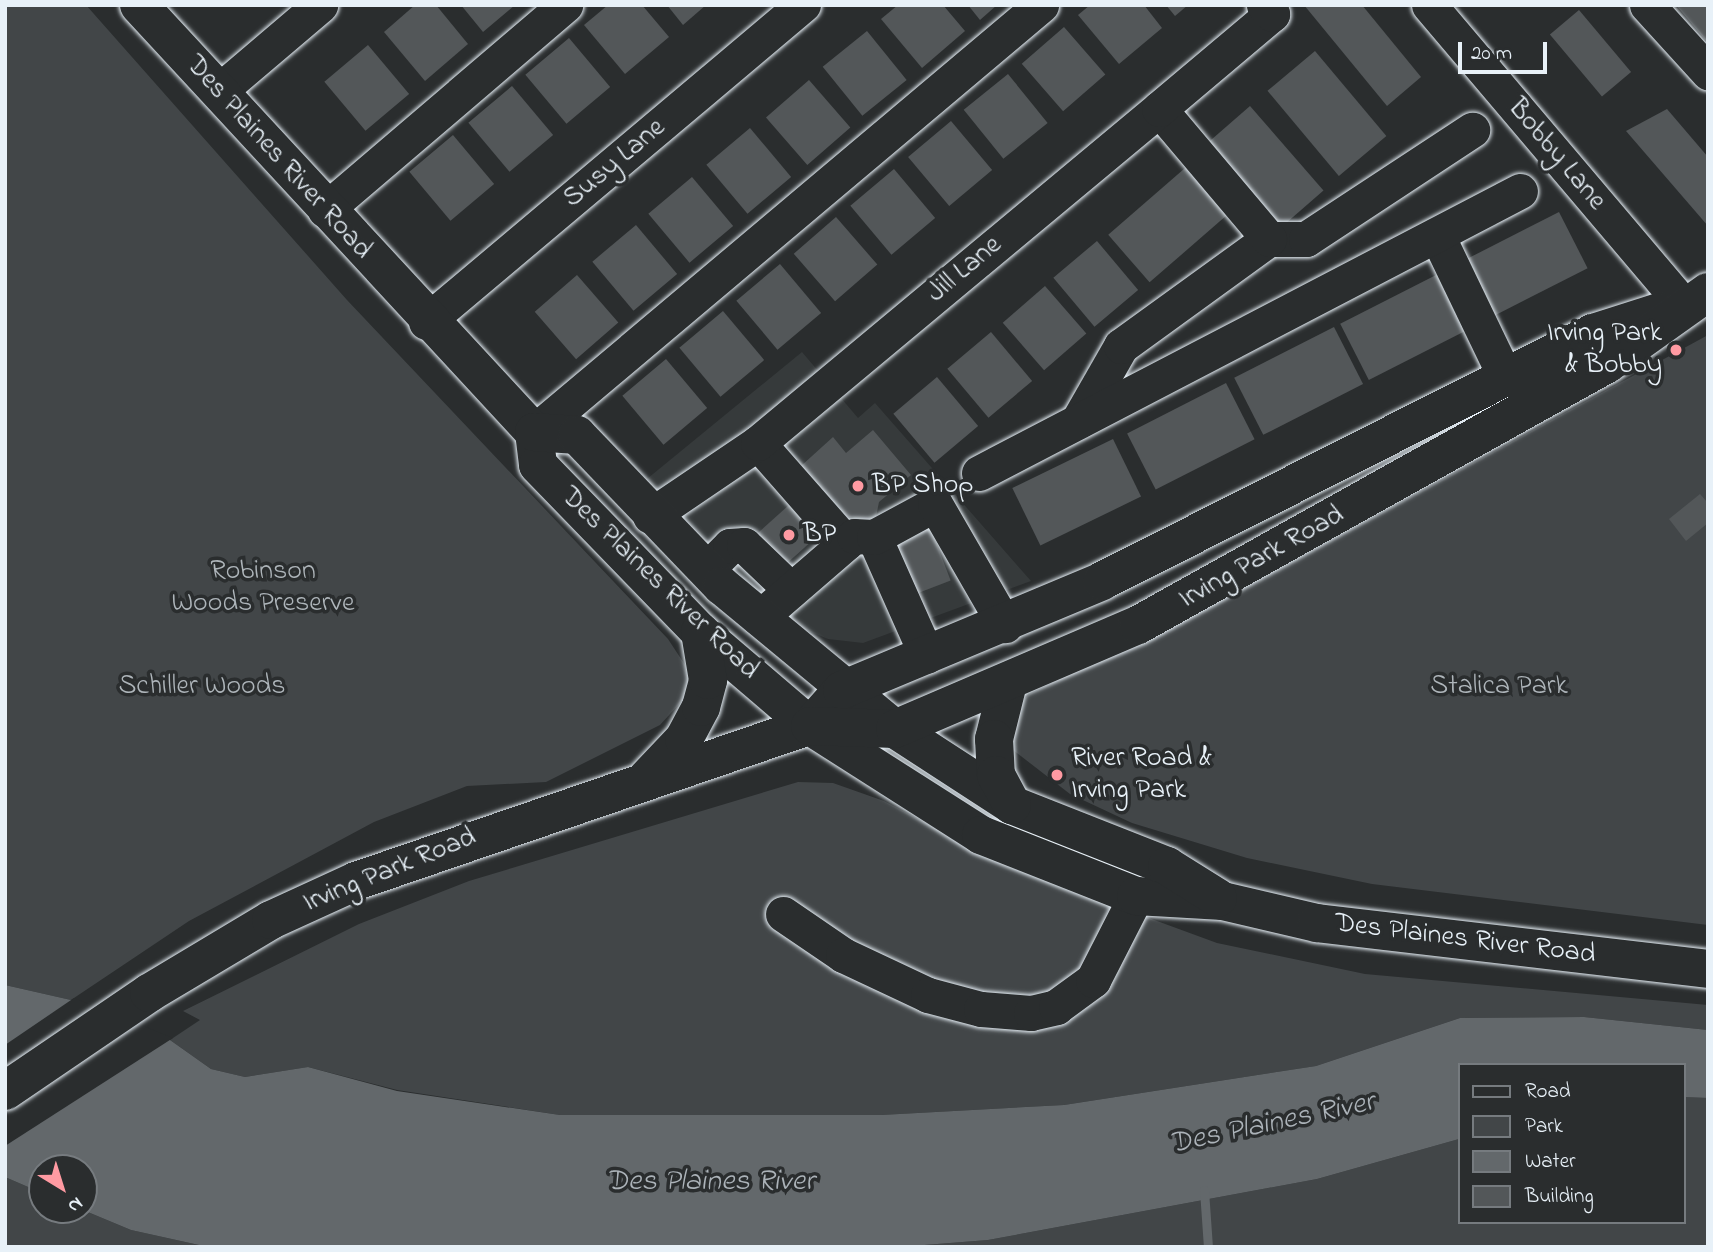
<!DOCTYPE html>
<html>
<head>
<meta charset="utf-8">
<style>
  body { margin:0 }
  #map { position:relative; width:1713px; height:1252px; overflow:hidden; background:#2a2d2e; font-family:"Indie Flower",sans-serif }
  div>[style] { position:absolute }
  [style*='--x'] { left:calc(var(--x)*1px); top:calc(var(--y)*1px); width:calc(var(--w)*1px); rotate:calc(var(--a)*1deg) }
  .built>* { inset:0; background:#363a3b }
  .green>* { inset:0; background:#424648 }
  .water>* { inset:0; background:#63686b }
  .pier>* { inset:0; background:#2a2d2e }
  .stream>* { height:9px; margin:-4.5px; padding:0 4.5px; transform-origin:4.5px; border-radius:4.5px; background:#63686b }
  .building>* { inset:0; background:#535759; transform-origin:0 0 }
  .roads { filter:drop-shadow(0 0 2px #e8f1f8) drop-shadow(0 0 2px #e8f1f8) }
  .minor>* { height:35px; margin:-17.5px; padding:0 17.5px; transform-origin:17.5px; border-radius:17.5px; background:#2a2d2e }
  .major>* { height:38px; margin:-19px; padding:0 19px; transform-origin:19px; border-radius:19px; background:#2a2d2e }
  .dots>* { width:19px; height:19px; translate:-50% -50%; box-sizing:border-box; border:4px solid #2a2d2e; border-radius:50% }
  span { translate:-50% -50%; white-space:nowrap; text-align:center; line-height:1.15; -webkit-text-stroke:7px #2a2d2e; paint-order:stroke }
  .street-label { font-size:28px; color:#e8f1f8 }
  .poi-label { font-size:28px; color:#e8f1f8 }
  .right { translate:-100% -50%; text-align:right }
  .left { translate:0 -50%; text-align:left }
  .park-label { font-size:28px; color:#aeb5ba }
  .water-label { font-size:30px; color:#acb3b9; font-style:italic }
  .frame { position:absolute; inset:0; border:7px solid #e8f1f8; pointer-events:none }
  .legend { position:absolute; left:1458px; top:1063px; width:228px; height:161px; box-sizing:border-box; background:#2a2d2e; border:2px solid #767b7f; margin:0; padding:9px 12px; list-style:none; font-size:21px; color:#e8f1f8 }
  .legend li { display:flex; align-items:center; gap:14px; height:35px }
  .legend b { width:35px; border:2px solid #767b7f }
  .north { position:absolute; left:28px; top:1154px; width:70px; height:70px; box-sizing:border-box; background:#2a2d2e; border:2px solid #767b7f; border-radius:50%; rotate:142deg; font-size:19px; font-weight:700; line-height:28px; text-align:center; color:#e8f1f8 }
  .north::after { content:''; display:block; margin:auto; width:24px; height:32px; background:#ff9aa2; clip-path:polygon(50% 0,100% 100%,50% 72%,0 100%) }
  .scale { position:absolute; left:1458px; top:42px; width:89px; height:32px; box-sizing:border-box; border:4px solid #e8f1f8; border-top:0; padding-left:9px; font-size:21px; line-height:24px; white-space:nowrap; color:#e8f1f8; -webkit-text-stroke:5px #2a2d2e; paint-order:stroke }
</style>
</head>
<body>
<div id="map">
  <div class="built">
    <div style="clip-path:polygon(802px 352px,858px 418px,875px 403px,1031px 581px,863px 643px,828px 639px,792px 624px,642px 483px)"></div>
  </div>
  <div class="green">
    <div style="clip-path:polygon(5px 5px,86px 5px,347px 300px,668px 639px,691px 674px,691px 691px,660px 725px,546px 782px,467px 786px,374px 822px,189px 921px,71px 1000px,5px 985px)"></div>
    <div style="clip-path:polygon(1708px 335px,1708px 925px,1372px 884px,1247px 858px,1132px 823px,1070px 794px,1013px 750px,1013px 709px,1030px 694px,1240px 590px)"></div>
    <div style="clip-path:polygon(798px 782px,833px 783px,884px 801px,1007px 866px,1217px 943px,1365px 974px,1708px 1005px,1708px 1030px,1584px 1017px,1460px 1018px,1316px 1066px,1064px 1105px,881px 1115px,560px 1115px,397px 1090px,308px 1067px,245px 1077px,211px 1069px,170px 1040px,200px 1020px,183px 1011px,359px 924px,469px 881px)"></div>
    <div style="clip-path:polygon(1683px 1097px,1708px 1098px,1708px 1247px,899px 1247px,988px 1240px,1317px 1179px,1459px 1139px,1459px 1222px,1683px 1222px)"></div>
    <div style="clip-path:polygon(5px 1177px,42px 1193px,42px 1210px,83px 1210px,131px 1230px,208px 1247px,5px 1247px)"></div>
  </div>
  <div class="water">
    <div style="clip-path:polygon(5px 985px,71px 1000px,170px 1040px,211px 1069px,245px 1077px,308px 1067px,397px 1091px,560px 1115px,881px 1115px,1064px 1105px,1316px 1066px,1460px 1018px,1584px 1017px,1708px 1030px,1708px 1098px,1683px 1097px,1683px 1065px,1459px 1065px,1459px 1139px,1317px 1179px,988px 1240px,899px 1247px,208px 1247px,131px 1230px,83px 1210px,84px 1168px,42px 1168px,42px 1193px,5px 1177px)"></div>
  </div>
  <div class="pier">
    <div style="clip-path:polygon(74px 998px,173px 1038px,5px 1146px,5px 1045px)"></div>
  </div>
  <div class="stream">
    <div style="--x:1204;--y:1190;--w:57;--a:86"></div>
  </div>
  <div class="building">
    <div style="clip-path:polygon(415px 5px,436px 5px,468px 44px,425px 81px,384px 32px)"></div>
    <div style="clip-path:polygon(461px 5px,515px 5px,483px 32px)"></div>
    <div style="clip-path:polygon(608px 5px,642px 5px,669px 37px,625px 74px,584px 25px)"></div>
    <div style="clip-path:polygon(667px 5px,706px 5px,683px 25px)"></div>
    <div style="clip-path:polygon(898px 5px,943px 5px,965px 31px,922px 68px,881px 19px)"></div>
    <div style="clip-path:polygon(968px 5px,997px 5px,980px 20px)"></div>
    <div style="clip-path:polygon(1090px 5px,1144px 5px,1162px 28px,1119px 64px,1078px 15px)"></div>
    <div style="clip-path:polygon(1166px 5px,1188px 5px,1175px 16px)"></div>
    <div style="clip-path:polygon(1304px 5px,1362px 5px,1421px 77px,1387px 106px)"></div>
    <div style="clip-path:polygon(1676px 5px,1708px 5px,1708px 43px)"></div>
    <div style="left:1579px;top:10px;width:81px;height:38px;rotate:50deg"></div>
    <div style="left:1064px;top:27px;width:63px;height:56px;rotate:49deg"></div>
    <div style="left:867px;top:31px;width:63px;height:57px;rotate:51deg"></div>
    <div style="left:569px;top:38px;width:64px;height:57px;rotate:50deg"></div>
    <div style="left:368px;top:45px;width:64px;height:57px;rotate:50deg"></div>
    <div style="left:1315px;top:51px;width:111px;height:62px;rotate:50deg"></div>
    <div style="left:1008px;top:74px;width:63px;height:57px;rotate:51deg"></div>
    <div style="left:809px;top:80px;width:63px;height:57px;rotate:49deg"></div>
    <div style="left:512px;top:86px;width:64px;height:57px;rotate:50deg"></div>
    <div style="left:1250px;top:106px;width:112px;height:62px;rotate:49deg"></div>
    <div style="clip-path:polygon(1667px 109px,1708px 157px,1708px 226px,1626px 131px)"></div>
    <div style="left:951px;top:121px;width:64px;height:56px;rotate:50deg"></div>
    <div style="left:750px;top:128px;width:64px;height:57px;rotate:50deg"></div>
    <div style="left:453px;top:135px;width:64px;height:57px;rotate:50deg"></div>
    <div style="left:1192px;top:162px;width:63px;height:111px;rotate:49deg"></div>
    <div style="left:894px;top:169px;width:64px;height:57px;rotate:50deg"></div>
    <div style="left:692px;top:177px;width:64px;height:57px;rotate:50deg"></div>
    <div style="left:1559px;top:212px;width:63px;height:112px;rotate:63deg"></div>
    <div style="left:836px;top:217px;width:63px;height:56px;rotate:49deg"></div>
    <div style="left:636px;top:225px;width:64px;height:57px;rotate:50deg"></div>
    <div style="left:1097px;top:241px;width:64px;height:57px;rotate:50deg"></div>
    <div style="left:780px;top:264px;width:64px;height:57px;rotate:50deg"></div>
    <div style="left:1440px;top:273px;width:63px;height:112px;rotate:63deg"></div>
    <div style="left:577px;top:275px;width:63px;height:56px;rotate:49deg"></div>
    <div style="left:1045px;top:286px;width:63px;height:56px;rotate:49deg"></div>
    <div style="left:723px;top:311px;width:64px;height:57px;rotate:50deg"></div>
    <div style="left:1334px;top:327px;width:64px;height:112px;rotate:63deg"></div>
    <div style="left:991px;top:332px;width:64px;height:57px;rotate:50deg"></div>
    <div style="left:666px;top:359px;width:64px;height:57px;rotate:50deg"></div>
    <div style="left:937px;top:377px;width:64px;height:57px;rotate:50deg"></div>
    <div style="left:1226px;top:383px;width:63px;height:111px;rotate:63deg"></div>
    <div style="clip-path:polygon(873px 430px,911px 475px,879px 502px,875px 522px,824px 512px,801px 466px,833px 437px,846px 453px)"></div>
    <div style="left:1113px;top:439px;width:64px;height:112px;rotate:64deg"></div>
    <div style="clip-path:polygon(1700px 494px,1708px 503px,1708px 523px,1686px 541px,1669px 519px)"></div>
    <div style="left:799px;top:496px;width:42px;height:66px;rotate:48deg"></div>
    <div style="left:927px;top:519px;width:66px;height:41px;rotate:69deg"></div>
  </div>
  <div class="roads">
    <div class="minor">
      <div style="--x:1429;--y:5;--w:393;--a:49.7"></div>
      <div style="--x:1647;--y:5;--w:91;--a:47.7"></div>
      <div style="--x:219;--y:91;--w:133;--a:-40.4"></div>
      <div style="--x:325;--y:210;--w:316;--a:-40.5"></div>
      <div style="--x:1437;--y:235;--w:157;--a:64.3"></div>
      <div style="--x:1269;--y:239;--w:37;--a:0"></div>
      <div style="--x:1306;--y:239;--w:199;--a:-33.3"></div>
      <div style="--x:426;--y:322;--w:493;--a:-40.1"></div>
      <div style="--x:1078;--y:421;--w:86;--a:-60.2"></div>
      <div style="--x:1121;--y:346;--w:183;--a:-35.9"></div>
      <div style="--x:1269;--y:239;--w:170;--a:-130.2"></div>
      <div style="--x:534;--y:432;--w:663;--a:-40.1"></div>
      <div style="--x:758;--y:443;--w:133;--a:48.7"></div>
      <div style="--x:979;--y:473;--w:610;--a:-27.53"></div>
      <div style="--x:650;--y:516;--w:130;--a:-34.1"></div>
      <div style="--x:758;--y:443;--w:522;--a:-39.79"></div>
      <div style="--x:1159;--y:109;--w:148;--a:-40.1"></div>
      <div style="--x:1272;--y:14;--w:12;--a:-132"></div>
      <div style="--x:874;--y:537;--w:130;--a:66"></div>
      <div style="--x:706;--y:570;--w:34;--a:-45"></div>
      <div style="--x:730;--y:546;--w:14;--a:-4"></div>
      <div style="--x:744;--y:545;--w:65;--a:43.8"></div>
      <div style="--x:759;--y:618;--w:125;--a:-40.8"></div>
      <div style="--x:854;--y:536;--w:20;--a:3"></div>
      <div style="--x:874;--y:537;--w:69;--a:-28.4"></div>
      <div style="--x:935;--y:504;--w:140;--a:60"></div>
      <div style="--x:783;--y:914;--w:73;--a:34.3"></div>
      <div style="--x:843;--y:955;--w:94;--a:25.2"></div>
      <div style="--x:928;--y:995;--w:55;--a:14.8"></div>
      <div style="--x:981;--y:1009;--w:50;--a:4.6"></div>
      <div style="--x:1031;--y:1013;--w:26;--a:-13"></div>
      <div style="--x:1056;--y:1007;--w:46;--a:-36.1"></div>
      <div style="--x:1093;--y:980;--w:94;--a:-62.9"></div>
    </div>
    <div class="major">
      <div style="--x:139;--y:5;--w:582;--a:47.23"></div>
      <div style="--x:534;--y:432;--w:33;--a:83"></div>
      <div style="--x:538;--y:465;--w:233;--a:45.9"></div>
      <div style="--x:700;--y:632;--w:145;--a:40.5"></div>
      <div style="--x:810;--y:726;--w:203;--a:32.5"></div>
      <div style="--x:981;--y:835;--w:167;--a:21.5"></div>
      <div style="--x:1136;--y:896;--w:87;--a:3.3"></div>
      <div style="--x:1223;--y:901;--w:97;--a:13.2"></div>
      <div style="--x:1317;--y:923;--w:394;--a:6.7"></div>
      <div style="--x:534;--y:432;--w:43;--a:4"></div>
      <div style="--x:577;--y:435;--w:209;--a:46.2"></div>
      <div style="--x:722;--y:586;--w:224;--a:39.6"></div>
      <div style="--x:895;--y:729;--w:140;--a:33"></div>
      <div style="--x:1012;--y:805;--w:167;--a:21.5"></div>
      <div style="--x:1167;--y:866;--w:60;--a:32.1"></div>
      <div style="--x:1008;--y:683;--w:58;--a:104"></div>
      <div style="--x:994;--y:739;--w:36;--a:87"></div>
      <div style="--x:996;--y:775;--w:34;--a:62"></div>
      <div style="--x:810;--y:726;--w:48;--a:-48.4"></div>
      <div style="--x:842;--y:690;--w:282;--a:-22.7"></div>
      <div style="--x:1102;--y:581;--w:550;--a:-26.8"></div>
      <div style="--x:1593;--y:333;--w:69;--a:-17.7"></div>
      <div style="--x:647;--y:778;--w:54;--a:-46.5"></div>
      <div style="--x:684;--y:739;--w:36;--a:-62"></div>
      <div style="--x:701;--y:707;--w:28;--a:-75"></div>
      <div style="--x:708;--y:680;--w:49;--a:-99.5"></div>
      <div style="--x:5;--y:1091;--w:174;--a:-34.2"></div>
      <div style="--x:149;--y:993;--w:142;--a:-30.9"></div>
      <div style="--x:271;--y:920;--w:94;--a:-24.6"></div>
      <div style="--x:356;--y:881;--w:480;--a:-18.9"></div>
      <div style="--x:810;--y:726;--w:85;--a:2"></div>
      <div style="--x:895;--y:729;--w:264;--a:-23.2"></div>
      <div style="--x:1138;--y:625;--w:537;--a:-29.1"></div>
      <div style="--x:1607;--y:364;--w:124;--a:-35.5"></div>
    </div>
  </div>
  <div class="dots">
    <div style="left:1676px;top:350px;background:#ff9aa2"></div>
    <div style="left:858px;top:486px;background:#ff9aa2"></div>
    <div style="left:789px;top:535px;background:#ff9aa2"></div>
    <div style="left:1057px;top:775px;background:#ff9aa2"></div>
  </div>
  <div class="street-label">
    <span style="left:1556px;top:155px;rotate:50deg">Bobby Lane</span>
    <span style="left:278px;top:158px;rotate:48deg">Des Plaines River Road</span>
    <span style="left:615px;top:164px;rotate:-40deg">Susy Lane</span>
    <span style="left:965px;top:270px;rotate:-40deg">Jill Lane</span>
    <span style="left:1262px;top:558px;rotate:-29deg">Irving Park Road</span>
    <span style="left:659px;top:584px;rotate:44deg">Des Plaines River Road</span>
    <span style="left:390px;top:871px;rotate:-22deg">Irving Park Road</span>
    <span style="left:1465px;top:940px;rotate:7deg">Des Plaines River Road</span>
  </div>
  <div class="poi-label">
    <span class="right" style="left:1662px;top:350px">Irving Park<br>&amp; Bobby</span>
    <span class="left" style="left:872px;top:486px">BP Shop</span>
    <span class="left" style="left:803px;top:535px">BP</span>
    <span class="left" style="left:1071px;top:775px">River Road &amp;<br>Irving Park</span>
  </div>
  <div class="park-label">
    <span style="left:263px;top:588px">Robinson<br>Woods Preserve</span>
    <span style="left:202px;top:687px">Schiller Woods</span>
    <span style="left:1499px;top:687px">Stalica Park</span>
  </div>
  <div class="water-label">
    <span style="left:1272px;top:1124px;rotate:-12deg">Des Plaines River</span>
    <span style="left:710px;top:1182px">Des Plaines River</span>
  </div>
  <div class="frame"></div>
  <ul class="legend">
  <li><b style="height:9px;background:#2a2d2e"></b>Road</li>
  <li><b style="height:19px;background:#424648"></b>Park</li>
  <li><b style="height:19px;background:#63686b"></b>Water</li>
  <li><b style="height:19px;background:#535759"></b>Building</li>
  </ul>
  <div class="north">N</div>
  <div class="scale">20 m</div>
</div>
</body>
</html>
